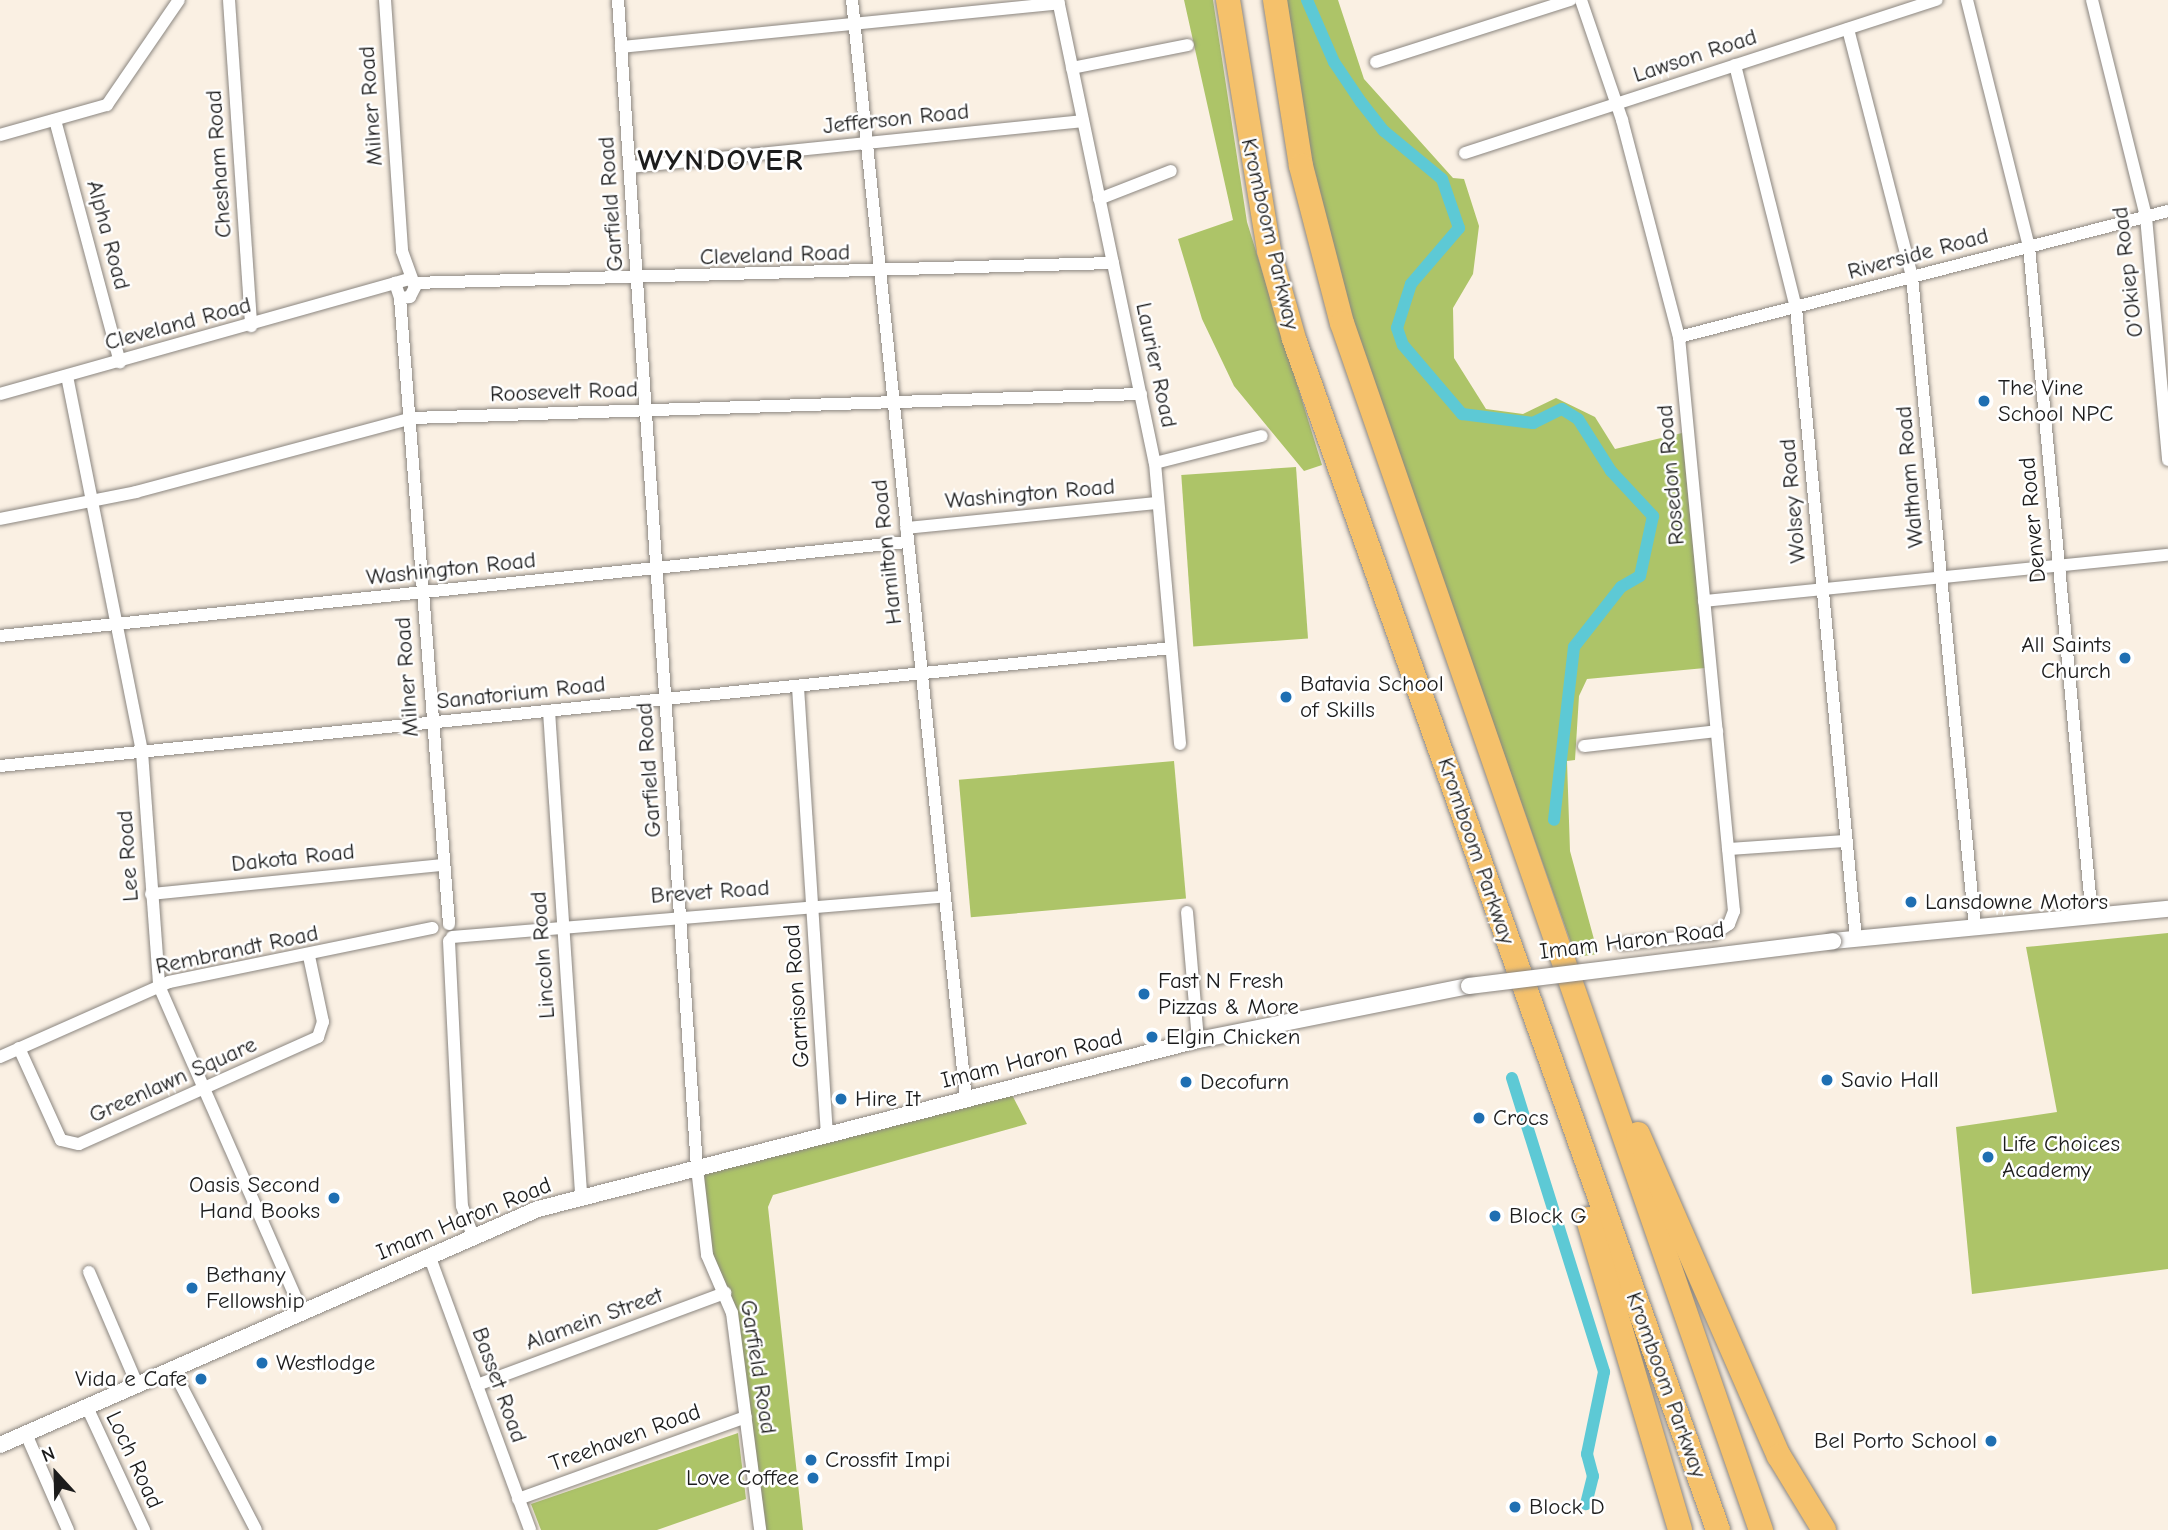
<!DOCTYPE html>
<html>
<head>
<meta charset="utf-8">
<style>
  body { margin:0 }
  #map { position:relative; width:2168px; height:1530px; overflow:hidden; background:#faf0e3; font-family:"Comic Neue",sans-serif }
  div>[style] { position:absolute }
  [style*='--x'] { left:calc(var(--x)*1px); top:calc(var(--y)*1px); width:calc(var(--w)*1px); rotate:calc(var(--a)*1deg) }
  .green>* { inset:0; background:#adc468; transform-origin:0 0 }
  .canal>* { height:12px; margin:-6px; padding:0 6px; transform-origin:6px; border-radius:6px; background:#5dc9d5 }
  .roads { filter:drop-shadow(0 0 2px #8b8680) drop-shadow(0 0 2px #8b8680) }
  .minor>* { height:12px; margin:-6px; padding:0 6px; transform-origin:6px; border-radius:6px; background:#fff }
  .tertiary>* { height:16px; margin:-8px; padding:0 8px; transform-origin:8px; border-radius:8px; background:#fff }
  .motorway>* { height:24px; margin:-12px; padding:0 12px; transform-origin:12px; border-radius:12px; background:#f5c16b }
  .bridges { filter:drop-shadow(0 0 2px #8b8680) drop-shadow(0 0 2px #8b8680) }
  .tertiary-bridge>* { height:16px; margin:-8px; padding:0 8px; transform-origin:8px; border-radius:8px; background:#fff }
  .dots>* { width:19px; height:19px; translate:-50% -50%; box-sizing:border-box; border:4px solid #fff; border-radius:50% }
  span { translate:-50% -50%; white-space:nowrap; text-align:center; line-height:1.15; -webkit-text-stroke:5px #fff; paint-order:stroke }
  .street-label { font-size:23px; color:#1c1c1c }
  .poi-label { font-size:23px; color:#1c1c1c }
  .left { translate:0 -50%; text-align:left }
  .right { translate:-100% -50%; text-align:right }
  .district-label { font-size:30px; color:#1c1c1c; font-weight:700; letter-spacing:2px }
  .north { position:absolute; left:21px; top:1439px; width:70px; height:70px; -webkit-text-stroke:5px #fff; paint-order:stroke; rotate:338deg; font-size:19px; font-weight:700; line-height:28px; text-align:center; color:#1c1c1c }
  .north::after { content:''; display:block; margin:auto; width:24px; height:32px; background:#1c1c1c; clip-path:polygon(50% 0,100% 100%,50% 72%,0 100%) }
</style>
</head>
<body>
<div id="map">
  <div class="green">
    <div style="clip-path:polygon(1184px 0,1213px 0,1247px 222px,1322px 465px,1304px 471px,1234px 386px,1202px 319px,1178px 239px,1233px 220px)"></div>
    <div style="clip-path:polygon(1287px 0,1338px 0,1364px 79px,1453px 178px,1464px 179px,1479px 226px,1473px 274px,1453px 308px,1454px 358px,1486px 409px,1523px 414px,1556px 398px,1595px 417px,1615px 449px,1682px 433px,1705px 668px,1587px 679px,1579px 696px,1575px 760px,1567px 761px,1570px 851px,1598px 954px,1576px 957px,1348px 314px,1316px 193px)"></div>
    <div style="left:1296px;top:467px;width:172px;height:115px;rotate:86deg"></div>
    <div style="left:1174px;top:761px;width:138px;height:216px;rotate:85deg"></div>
    <div style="clip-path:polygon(2168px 933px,2168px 1269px,1972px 1294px,1956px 1127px,2057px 1112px,2026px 947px)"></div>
    <div style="clip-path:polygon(1009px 1089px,1027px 1124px,773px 1195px,768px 1207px,803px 1530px,760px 1530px,732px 1313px,711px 1266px,697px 1168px)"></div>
    <div style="clip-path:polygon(738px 1433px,746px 1499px,657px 1530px,541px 1530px,531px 1504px)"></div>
  </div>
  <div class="canal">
    <div style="--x:1307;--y:0;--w:68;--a:66.5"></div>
    <div style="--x:1334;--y:62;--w:48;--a:56"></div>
    <div style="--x:1361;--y:102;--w:37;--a:52"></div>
    <div style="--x:1384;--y:131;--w:75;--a:39.6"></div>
    <div style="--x:1442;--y:179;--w:52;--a:70.9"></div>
    <div style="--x:1459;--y:228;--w:74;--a:130.6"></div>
    <div style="--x:1411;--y:284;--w:46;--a:107.7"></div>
    <div style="--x:1397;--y:328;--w:18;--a:71"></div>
    <div style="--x:1403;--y:345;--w:91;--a:49.5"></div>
    <div style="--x:1462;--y:414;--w:72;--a:7.2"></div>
    <div style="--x:1533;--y:423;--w:32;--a:-26"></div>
    <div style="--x:1562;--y:409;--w:19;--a:32"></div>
    <div style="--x:1578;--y:419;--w:62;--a:57.6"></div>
    <div style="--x:1611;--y:471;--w:62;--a:47"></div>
    <div style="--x:1653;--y:516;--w:61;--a:102.2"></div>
    <div style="--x:1640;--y:576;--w:22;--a:150"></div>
    <div style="--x:1621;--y:587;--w:76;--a:128.1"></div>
    <div style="--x:1574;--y:647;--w:174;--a:96.6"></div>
    <div style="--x:1512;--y:1078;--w:308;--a:72.6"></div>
    <div style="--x:1604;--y:1372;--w:84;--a:101.7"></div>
    <div style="--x:1587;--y:1454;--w:23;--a:75"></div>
    <div style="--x:1593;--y:1476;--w:29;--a:104"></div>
  </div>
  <div class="roads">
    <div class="minor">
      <div style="--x:229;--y:0;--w:327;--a:86.1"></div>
      <div style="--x:385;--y:0;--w:252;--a:86.1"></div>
      <div style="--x:402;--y:251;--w:38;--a:70"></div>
      <div style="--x:415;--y:287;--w:11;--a:117"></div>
      <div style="--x:410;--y:297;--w:10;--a:174"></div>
      <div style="--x:400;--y:298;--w:16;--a:-108"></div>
      <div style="--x:395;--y:283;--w:15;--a:-16"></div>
      <div style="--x:618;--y:0;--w:1171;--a:86.13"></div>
      <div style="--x:697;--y:1168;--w:88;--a:83.4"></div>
      <div style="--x:707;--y:1255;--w:63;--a:66.7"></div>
      <div style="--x:732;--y:1313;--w:219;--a:82.6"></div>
      <div style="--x:852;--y:0;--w:1106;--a:84.08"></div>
      <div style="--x:1058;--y:0;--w:473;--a:78.2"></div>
      <div style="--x:1155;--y:463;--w:282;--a:84.9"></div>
      <div style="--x:1581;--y:0;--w:127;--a:71.1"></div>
      <div style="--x:1622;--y:120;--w:224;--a:75.3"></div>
      <div style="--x:1679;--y:337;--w:577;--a:84.53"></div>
      <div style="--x:1734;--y:911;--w:14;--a:111"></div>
      <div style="--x:1729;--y:924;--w:18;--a:146"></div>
      <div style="--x:1714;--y:934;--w:93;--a:173.8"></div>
      <div style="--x:1967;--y:0;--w:255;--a:75.9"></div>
      <div style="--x:2029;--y:247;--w:673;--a:84.63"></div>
      <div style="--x:2092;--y:0;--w:224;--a:76"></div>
      <div style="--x:2146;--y:217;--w:244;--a:84.8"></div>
      <div style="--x:1848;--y:29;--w:256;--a:75.5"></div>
      <div style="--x:1912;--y:277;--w:654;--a:84.47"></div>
      <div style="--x:621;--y:47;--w:440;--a:-5.7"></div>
      <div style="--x:1376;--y:62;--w:204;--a:-17.7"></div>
      <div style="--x:1735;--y:65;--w:251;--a:75.9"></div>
      <div style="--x:1796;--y:308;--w:634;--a:84.57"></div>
      <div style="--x:1072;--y:68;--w:118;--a:-11.2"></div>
      <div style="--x:55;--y:120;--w:251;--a:75"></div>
      <div style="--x:0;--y:135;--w:111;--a:-15.7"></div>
      <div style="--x:107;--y:105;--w:127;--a:-55.6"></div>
      <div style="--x:1465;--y:153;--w:496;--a:-18"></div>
      <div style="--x:630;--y:167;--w:455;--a:-5.8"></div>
      <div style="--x:1099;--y:199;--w:77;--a:-21.3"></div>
      <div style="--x:413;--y:283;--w:700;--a:-1.64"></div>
      <div style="--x:400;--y:298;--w:628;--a:85.52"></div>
      <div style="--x:1679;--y:337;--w:505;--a:-14.45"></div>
      <div style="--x:67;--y:376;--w:383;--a:78.7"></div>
      <div style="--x:142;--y:752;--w:235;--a:85.8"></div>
      <div style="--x:159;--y:986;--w:355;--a:66.3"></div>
      <div style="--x:0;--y:394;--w:410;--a:-15.7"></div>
      <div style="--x:1155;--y:463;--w:110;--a:-14.2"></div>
      <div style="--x:0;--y:519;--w:139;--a:-11.2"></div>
      <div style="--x:136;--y:492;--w:286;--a:-15"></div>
      <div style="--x:412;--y:418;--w:729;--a:-1.89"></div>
      <div style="--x:906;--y:528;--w:253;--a:-5.7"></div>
      <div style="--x:1704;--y:601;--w:466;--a:-5.7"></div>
      <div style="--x:0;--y:636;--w:912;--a:-5.92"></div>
      <div style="--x:798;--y:687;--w:449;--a:86.3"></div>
      <div style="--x:549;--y:711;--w:487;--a:86.2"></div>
      <div style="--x:1584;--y:746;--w:134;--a:-6.4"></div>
      <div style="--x:0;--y:766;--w:1177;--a:-5.75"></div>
      <div style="--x:1728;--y:849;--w:118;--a:-3.9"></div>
      <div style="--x:151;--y:894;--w:290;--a:-5.7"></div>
      <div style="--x:1187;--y:912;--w:128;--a:85.1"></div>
      <div style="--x:452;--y:937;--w:493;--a:-4.7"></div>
      <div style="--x:449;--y:941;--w:265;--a:87.2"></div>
      <div style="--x:462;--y:1206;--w:32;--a:70"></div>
      <div style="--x:19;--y:1048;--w:101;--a:65.5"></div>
      <div style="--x:61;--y:1140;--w:18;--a:13"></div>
      <div style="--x:79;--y:1144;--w:262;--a:-24.1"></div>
      <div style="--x:318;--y:1037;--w:16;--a:-72"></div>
      <div style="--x:323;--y:1022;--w:67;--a:-102"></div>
      <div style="--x:0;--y:1057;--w:185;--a:-23.9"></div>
      <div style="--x:169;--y:982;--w:269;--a:-11.6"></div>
      <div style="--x:429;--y:1255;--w:293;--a:69.8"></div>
      <div style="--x:89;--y:1272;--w:122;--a:66.8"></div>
      <div style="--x:172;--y:1368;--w:182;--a:62.6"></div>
      <div style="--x:477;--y:1385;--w:265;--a:-20.4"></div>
      <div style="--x:87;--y:1407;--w:136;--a:65.1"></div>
      <div style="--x:26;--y:1434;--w:105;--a:66.4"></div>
      <div style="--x:518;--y:1499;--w:242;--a:-19.8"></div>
    </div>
    <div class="tertiary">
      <div style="--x:1833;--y:941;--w:337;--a:-5.5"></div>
      <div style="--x:0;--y:1445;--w:587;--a:-23.69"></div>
      <div style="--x:538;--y:1209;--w:681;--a:-14.36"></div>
      <div style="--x:1198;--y:1040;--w:276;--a:-11.3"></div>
    </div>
    <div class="motorway">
      <div style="--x:1228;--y:0;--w:254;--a:80.7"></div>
      <div style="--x:1269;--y:251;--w:91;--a:74.1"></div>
      <div style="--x:1294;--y:339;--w:1264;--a:70.4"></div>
      <div style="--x:1275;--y:0;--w:168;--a:81.1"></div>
      <div style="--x:1301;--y:166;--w:162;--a:75.4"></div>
      <div style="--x:1342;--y:323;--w:1278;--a:70.86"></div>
      <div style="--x:1638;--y:1134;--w:352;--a:66.4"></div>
      <div style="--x:1779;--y:1456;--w:87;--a:58.7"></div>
      <div style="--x:1588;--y:1219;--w:324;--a:73.5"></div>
    </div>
  </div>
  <div class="bridges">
    <div class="tertiary-bridge">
      <div style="--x:1469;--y:986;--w:367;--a:-7"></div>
    </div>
  </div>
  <div class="dots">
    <div style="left:1984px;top:401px;background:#1f6fb2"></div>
    <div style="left:2125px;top:658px;background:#1f6fb2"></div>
    <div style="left:1286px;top:697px;background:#1f6fb2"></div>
    <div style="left:1911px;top:902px;background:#1f6fb2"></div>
    <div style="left:1144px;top:994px;background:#1f6fb2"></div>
    <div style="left:1152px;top:1037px;background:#1f6fb2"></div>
    <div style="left:1827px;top:1080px;background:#1f6fb2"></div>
    <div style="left:1186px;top:1082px;background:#1f6fb2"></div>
    <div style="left:841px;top:1099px;background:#1f6fb2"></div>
    <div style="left:1479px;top:1118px;background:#1f6fb2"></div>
    <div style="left:1988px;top:1157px;background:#1f6fb2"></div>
    <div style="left:334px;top:1198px;background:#1f6fb2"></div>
    <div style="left:1495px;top:1216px;background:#1f6fb2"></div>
    <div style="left:192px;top:1288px;background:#1f6fb2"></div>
    <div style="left:262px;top:1363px;background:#1f6fb2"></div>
    <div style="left:201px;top:1379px;background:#1f6fb2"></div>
    <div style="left:1991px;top:1441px;background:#1f6fb2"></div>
    <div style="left:811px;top:1460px;background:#1f6fb2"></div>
    <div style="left:813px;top:1478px;background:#1f6fb2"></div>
    <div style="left:1515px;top:1507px;background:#1f6fb2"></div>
  </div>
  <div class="street-label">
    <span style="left:1695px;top:56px;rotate:-18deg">Lawson Road</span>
    <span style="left:371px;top:106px;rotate:-94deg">Milner Road</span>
    <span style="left:896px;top:119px;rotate:-6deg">Jefferson Road</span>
    <span style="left:219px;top:164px;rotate:-94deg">Chesham Road</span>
    <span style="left:611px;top:204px;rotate:-94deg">Garfield Road</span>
    <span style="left:1270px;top:234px;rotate:77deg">Kromboom Parkway</span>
    <span style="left:108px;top:235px;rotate:75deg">Alpha Road</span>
    <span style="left:1918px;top:254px;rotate:-15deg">Riverside Road</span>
    <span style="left:775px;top:255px;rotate:-2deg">Cleveland Road</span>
    <span style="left:2128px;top:272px;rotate:-97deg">O'Okiep Road</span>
    <span style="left:178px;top:324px;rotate:-15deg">Cleveland Road</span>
    <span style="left:1156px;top:365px;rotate:78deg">Laurier Road</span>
    <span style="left:564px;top:392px;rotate:-2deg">Roosevelt Road</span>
    <span style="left:1671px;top:475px;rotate:-95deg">Rosedon Road</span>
    <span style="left:1910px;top:477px;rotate:-95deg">Waltham Road</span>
    <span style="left:1030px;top:494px;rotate:-5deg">Washington Road</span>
    <span style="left:1793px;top:501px;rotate:-95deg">Wolsey Road</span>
    <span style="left:2033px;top:520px;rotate:-95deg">Denver Road</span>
    <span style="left:887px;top:552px;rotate:-96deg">Hamilton Road</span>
    <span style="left:451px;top:569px;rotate:-6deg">Washington Road</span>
    <span style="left:407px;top:677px;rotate:-94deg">Milner Road</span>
    <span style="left:521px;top:693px;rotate:-6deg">Sanatorium Road</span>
    <span style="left:649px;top:770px;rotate:-94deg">Garfield Road</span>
    <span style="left:1476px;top:851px;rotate:71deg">Kromboom Parkway</span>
    <span style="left:128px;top:856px;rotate:-94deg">Lee Road</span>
    <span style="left:293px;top:858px;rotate:-6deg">Dakota Road</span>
    <span style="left:710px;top:892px;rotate:-4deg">Brevet Road</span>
    <span style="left:1632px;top:941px;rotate:-7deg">Imam Haron Road</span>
    <span style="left:237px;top:950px;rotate:-12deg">Rembrandt Road</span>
    <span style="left:543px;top:955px;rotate:-94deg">Lincoln Road</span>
    <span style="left:797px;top:996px;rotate:-94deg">Garrison Road</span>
    <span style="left:1032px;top:1059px;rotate:-14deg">Imam Haron Road</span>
    <span style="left:173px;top:1080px;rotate:-24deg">Greenlawn Square</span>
    <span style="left:464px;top:1219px;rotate:-22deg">Imam Haron Road</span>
    <span style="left:594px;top:1319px;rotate:-20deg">Alamein Street</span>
    <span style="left:758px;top:1367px;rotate:81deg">Garfield Road</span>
    <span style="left:499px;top:1385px;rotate:70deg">Basset Road</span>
    <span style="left:1666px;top:1385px;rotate:70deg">Kromboom Parkway</span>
    <span style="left:625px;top:1438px;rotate:-20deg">Treehaven Road</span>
    <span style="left:134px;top:1460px;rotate:65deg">Loch Road</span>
  </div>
  <div class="poi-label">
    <span class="left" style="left:1998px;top:401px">The Vine<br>School NPC</span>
    <span class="right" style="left:2111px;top:658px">All Saints<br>Church</span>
    <span class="left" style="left:1300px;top:697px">Batavia School<br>of Skills</span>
    <span class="left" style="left:1925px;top:902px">Lansdowne Motors</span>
    <span class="left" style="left:1158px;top:994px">Fast N Fresh<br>Pizzas &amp; More</span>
    <span class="left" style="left:1166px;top:1037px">Elgin Chicken</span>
    <span class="left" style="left:1841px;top:1080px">Savio Hall</span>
    <span class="left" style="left:1200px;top:1082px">Decofurn</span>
    <span class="left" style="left:855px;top:1099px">Hire It</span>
    <span class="left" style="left:1493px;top:1118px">Crocs</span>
    <span class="left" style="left:2002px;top:1157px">Life Choices<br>Academy</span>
    <span class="right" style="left:320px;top:1198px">Oasis Second<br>Hand Books</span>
    <span class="left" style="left:1509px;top:1216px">Block G</span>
    <span class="left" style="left:206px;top:1288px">Bethany<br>Fellowship</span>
    <span class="left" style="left:276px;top:1363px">Westlodge</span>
    <span class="right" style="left:187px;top:1379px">Vida e Cafe</span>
    <span class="right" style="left:1977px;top:1441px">Bel Porto School</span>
    <span class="left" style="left:825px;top:1460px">Crossfit Impi</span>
    <span class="right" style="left:799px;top:1478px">Love Coffee</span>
    <span class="left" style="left:1529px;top:1507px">Block D</span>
  </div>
  <div class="district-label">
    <span style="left:721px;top:161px">WYNDOVER</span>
  </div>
  <div class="north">N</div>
</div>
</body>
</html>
